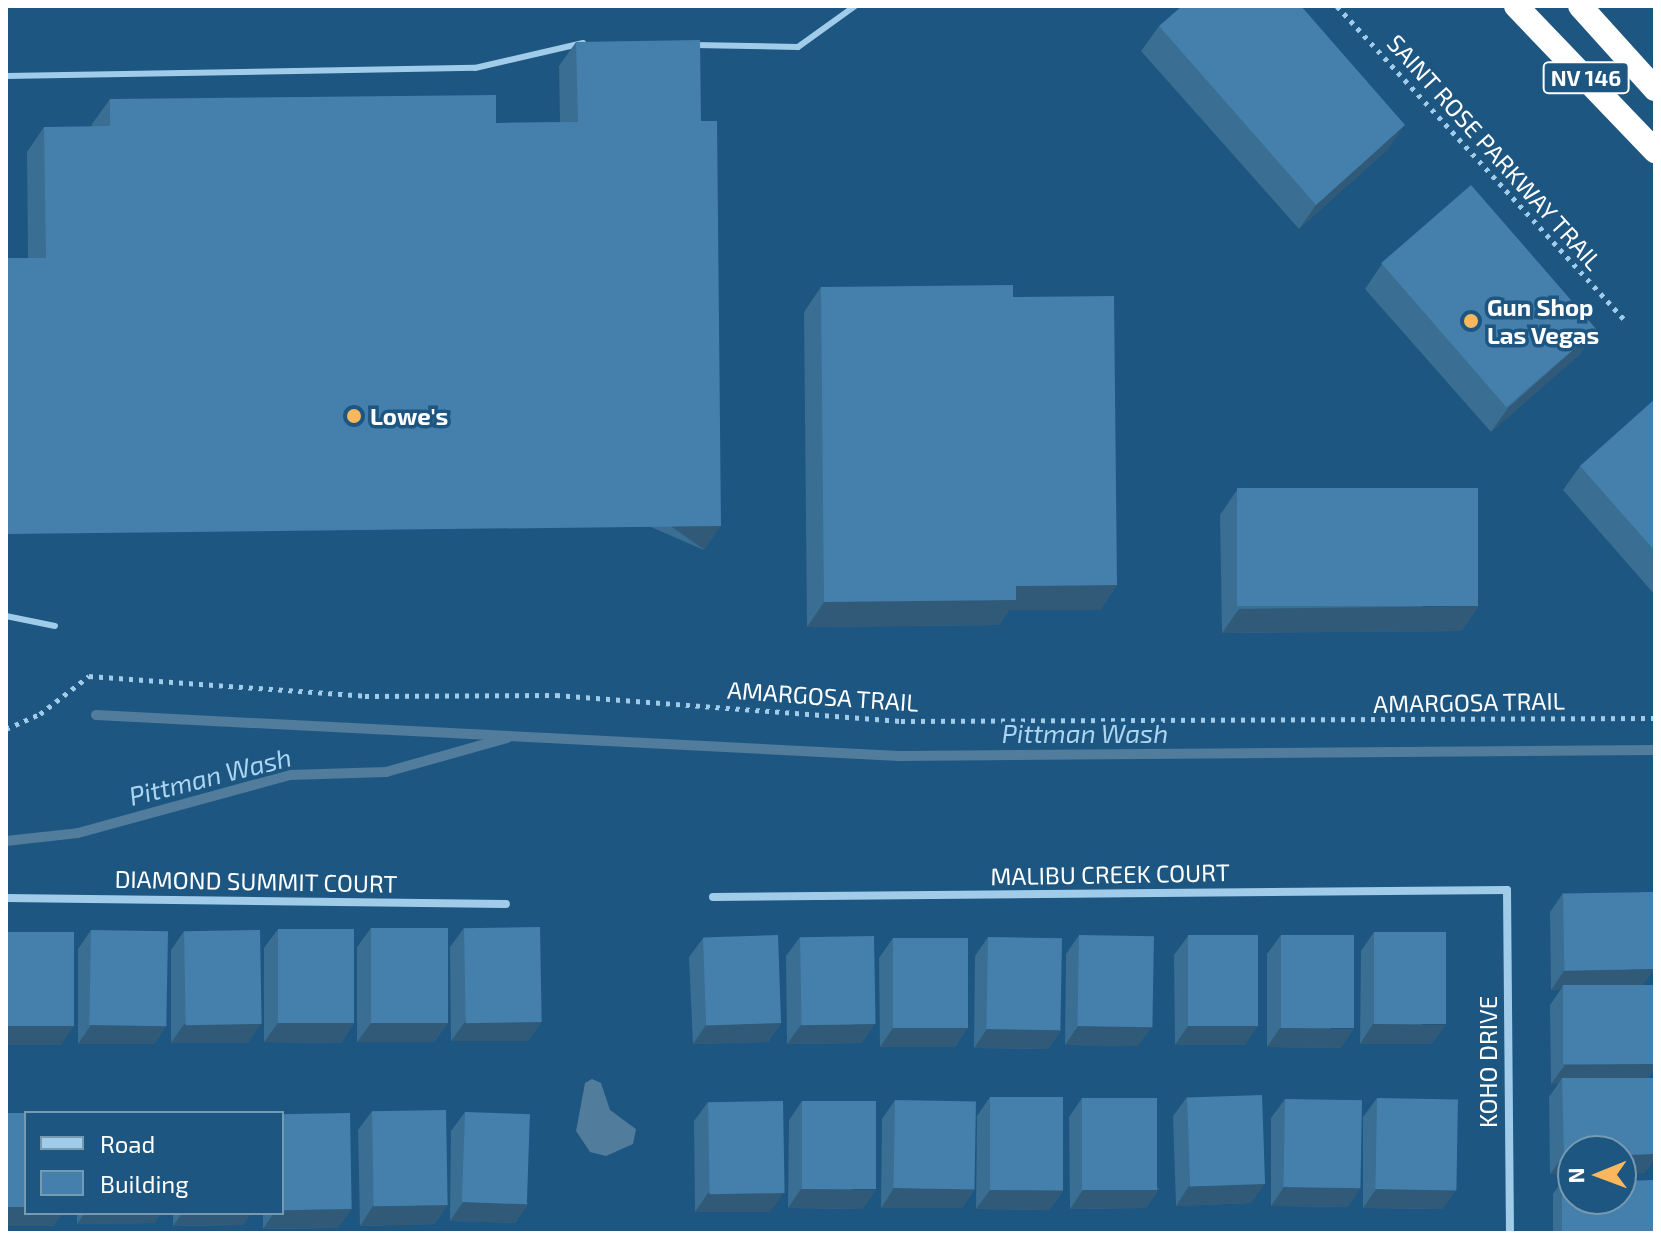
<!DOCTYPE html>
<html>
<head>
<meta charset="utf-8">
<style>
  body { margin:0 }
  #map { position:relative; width:1661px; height:1239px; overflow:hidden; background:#1c5681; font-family:"Exo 2",sans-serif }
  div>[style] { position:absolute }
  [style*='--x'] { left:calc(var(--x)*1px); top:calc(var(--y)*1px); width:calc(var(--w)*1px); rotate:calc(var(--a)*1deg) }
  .water>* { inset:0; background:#517c9b }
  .stream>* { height:10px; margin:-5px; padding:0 5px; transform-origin:5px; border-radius:5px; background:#517c9b }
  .path>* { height:5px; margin-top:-2.5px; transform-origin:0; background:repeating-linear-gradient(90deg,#a0ccea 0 4px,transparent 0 10px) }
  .lane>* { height:6px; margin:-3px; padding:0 3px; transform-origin:3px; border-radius:3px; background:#a0ccea }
  .street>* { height:8px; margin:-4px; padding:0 4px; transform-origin:4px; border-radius:4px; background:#a0ccea }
  .highway>* { height:24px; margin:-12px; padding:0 12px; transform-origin:12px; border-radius:12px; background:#fff }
  .wall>* { inset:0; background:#3a6e93 }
  .shaded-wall>* { inset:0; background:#305a78; transform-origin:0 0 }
  .building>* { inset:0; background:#4480ab; transform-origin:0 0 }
  .dots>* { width:22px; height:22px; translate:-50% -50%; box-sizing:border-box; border:4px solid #1c5681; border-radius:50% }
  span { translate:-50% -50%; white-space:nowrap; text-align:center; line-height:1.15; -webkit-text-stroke:7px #1c5681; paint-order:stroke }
  .shield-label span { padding:2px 6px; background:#1c5681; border:2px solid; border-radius:6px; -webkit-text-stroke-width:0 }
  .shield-label { font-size:22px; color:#fff; font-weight:700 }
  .street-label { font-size:24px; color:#fff }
  .poi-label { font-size:24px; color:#fff; font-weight:700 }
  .left { translate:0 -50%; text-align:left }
  .water-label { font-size:26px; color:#abd5f1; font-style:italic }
  .frame { position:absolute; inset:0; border:8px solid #fff; pointer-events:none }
  .legend { position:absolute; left:24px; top:1111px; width:260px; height:104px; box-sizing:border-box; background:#1c5681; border:2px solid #779ab3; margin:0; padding:10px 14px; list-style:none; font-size:24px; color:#fff }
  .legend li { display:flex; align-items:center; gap:16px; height:40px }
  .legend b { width:40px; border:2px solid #779ab3 }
  .north { position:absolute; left:1557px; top:1135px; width:80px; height:80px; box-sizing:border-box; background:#1c5681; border:2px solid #779ab3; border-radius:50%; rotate:269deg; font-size:22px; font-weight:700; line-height:32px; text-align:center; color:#fff }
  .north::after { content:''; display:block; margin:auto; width:28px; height:36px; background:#fbb75d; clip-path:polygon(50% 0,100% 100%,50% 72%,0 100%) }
</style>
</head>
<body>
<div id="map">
  <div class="water">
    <div style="clip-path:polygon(592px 1079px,601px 1083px,610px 1110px,636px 1129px,633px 1144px,606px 1156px,590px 1152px,576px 1131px,585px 1083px)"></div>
  </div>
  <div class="stream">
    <div style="--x:96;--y:715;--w:804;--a:2.92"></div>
    <div style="--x:899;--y:756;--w:756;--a:-0.45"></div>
    <div style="--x:6;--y:841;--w:72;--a:-6.3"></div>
    <div style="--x:78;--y:833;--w:220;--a:-15.3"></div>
    <div style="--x:290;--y:775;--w:96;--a:-1.8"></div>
    <div style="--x:386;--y:772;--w:126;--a:-15.7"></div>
  </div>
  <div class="path">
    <div style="--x:1337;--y:6;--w:429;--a:47.5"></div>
    <div style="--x:6;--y:729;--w:37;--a:-24"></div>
    <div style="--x:40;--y:714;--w:62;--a:-37.8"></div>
    <div style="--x:89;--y:676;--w:277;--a:4.1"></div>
    <div style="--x:365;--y:696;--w:191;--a:-0.3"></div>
    <div style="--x:556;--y:695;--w:346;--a:4.3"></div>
    <div style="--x:901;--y:721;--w:754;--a:-0.23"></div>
  </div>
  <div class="lane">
    <div style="--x:694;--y:45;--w:104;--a:1.1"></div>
    <div style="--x:798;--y:47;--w:70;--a:-35.7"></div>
    <div style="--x:6;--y:76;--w:469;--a:-1"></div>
    <div style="--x:475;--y:68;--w:111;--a:-13"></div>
    <div style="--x:6;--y:616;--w:50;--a:11.5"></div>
  </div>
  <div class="street">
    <div style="--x:713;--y:897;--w:794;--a:-0.51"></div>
    <div style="--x:1507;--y:890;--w:343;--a:89.5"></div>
    <div style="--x:6;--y:898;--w:500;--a:0.69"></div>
  </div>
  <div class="highway">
    <div style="--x:1516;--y:6;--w:201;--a:46.2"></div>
    <div style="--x:1580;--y:6;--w:112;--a:47.9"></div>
  </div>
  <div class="wall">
    <div style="clip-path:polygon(1159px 26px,1388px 149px,1299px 229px,1141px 51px)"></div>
    <div style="clip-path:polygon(576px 42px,704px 550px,28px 258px,27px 152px,44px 127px,92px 127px,92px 124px,110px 99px,496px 123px,560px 122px,559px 66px)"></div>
    <div style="clip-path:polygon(1382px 264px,1597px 329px,1580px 354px,1491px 432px,1365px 289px)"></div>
    <div style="clip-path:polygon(821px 287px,1013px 297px,1117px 585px,1100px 610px,1009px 610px,999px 625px,807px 627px,804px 312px)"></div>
    <div style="clip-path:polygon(1655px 399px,1655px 595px,1563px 490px,1580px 466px)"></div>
    <div style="clip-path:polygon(1237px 490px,1462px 631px,1222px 633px,1220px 515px)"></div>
    <div style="clip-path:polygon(1563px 893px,1643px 985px,1655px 985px,1655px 1068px,1648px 1078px,1645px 1173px,1621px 1173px,1621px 1151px,1573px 1151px,1573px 1174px,1550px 1174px,1549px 1097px,1558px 1084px,1551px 1084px,1550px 1005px,1561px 989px,1551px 990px,1550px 912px)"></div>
    <div style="clip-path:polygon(371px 928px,448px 1023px,434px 1042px,357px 1042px,357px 947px)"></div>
    <div style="clip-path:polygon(464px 928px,541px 1022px,528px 1041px,451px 1041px,450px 947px)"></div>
    <div style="clip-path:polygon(278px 929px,354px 1023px,341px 1043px,264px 1042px,264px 948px)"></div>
    <div style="clip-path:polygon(91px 930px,167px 1025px,154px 1044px,78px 1044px,78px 949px)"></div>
    <div style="clip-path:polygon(184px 931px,248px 1043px,171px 1043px,171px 950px)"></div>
    <div style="clip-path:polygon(1374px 932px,1432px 1044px,1360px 1044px,1361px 951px)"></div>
    <div style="clip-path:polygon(1079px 935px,1138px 1046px,1065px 1045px,1066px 954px)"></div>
    <div style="clip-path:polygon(1281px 935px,1341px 1048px,1267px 1047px,1267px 954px)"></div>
    <div style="clip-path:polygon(1188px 936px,1245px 1045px,1175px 1045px,1174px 955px)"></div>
    <div style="clip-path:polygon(800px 937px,862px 1043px,787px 1044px,786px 956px)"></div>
    <div style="clip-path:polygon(988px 937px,1061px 1030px,1048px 1049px,974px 1048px,975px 956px)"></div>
    <div style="clip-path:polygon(703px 938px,781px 1023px,768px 1042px,693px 1044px,689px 957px)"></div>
    <div style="clip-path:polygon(893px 938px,968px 1027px,955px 1047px,880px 1047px,879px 958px)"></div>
    <div style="clip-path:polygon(990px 1097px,1063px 1191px,1049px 1210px,976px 1209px,977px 1116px)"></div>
    <div style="clip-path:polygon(1187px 1097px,1251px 1203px,1176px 1206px,1173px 1116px)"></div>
    <div style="clip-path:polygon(1082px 1098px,1159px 1189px,1146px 1208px,1070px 1209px,1069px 1117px)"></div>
    <div style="clip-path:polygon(1377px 1098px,1443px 1209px,1363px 1208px,1363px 1117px)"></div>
    <div style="clip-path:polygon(1285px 1099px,1348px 1207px,1271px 1206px,1271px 1118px)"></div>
    <div style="clip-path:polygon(895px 1100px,975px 1189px,962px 1208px,881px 1208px,882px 1119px)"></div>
    <div style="clip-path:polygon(802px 1101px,863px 1209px,788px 1208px,789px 1120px)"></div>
    <div style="clip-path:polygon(708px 1102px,770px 1212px,695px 1212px,694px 1121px)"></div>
    <div style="clip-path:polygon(372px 1111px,448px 1205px,434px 1224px,360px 1226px,358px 1130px)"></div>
    <div style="clip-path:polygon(465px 1112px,528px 1204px,515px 1223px,450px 1221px,451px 1131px)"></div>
    <div style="clip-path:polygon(1562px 1181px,1653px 1233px,1553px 1233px,1553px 1194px)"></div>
    <div style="clip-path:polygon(77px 1213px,161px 1213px,154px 1223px,77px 1224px)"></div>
    <div style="clip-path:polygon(173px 1213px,251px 1213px,243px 1225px,173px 1226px)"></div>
    <div style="clip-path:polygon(263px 1213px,282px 1213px,338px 1228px,263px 1229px)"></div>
  </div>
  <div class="shaded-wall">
    <div style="clip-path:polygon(1405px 125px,1388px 149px,1299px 229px,1316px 205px)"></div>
    <div style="clip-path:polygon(1597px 329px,1580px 354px,1491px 432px,1508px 408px)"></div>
    <div style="left:721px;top:526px;width:29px;height:715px;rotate:125deg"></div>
    <div style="clip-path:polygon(1117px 585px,1100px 610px,1009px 610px,999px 625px,807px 627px,824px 602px,1016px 586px)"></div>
    <div style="clip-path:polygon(1479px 606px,1462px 631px,1222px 633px,1239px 609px)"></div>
    <div style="clip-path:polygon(1655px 969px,1641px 988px,1563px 986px,1561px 989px,1551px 990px,1564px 971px)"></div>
    <div style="clip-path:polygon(465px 1022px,541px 1022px,528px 1041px,451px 1041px)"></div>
    <div style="clip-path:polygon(278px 1023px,354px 1023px,341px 1043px,264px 1042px)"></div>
    <div style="clip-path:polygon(371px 1023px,448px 1023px,434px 1042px,357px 1042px)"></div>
    <div style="clip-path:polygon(781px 1023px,768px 1042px,693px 1044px,706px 1025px)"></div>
    <div style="clip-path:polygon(184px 1024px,261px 1024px,248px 1043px,171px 1043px)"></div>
    <div style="clip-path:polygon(875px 1024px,862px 1043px,787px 1044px,801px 1025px)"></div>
    <div style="clip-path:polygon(1373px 1024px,1446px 1025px,1432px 1044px,1360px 1044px)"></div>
    <div style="clip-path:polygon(91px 1025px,167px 1025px,154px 1044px,78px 1044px)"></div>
    <div style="clip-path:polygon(6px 1026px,74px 1026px,61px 1045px,6px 1045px)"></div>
    <div style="clip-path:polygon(1078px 1026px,1152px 1027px,1138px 1046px,1065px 1045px)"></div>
    <div style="clip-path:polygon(1188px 1026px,1258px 1026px,1245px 1045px,1175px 1045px)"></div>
    <div style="clip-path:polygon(968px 1027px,955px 1047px,880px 1047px,893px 1028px)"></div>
    <div style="clip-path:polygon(1280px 1028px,1354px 1029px,1341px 1048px,1267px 1047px)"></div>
    <div style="clip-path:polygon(987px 1029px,1061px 1030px,1048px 1049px,974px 1048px)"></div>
    <div style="clip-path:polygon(1655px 1064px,1655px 1068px,1644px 1083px,1562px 1078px,1558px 1084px,1551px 1084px,1565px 1065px)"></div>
    <div style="clip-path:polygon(1655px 1154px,1655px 1159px,1645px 1173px,1621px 1173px,1621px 1155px)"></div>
    <div style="clip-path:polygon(1564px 1155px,1573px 1155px,1573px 1174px,1550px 1174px)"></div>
    <div style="clip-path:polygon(1265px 1184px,1251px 1203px,1176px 1206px,1189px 1186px)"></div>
    <div style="clip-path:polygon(1284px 1187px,1361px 1188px,1348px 1207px,1271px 1206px)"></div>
    <div style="clip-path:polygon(894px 1188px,975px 1189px,962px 1208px,881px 1208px)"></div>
    <div style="clip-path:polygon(801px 1189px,876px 1190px,863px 1209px,788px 1208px)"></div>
    <div style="clip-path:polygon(1159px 1189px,1146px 1208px,1070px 1209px,1083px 1190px)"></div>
    <div style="clip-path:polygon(1376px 1189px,1456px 1190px,1443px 1209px,1363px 1208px)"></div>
    <div style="clip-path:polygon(990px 1190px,1063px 1191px,1049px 1210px,976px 1209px)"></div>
    <div style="clip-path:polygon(708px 1193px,784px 1193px,770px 1212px,695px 1212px)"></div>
    <div style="clip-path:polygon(463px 1202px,528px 1204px,515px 1223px,450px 1221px)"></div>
    <div style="clip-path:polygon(448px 1205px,434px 1224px,360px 1226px,373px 1206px)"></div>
    <div style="clip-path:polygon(6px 1207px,26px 1207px,26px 1213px,63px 1213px,54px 1226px,6px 1226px)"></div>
    <div style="clip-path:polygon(352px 1209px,338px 1228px,263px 1229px,274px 1213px,282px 1213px,282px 1210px)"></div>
    <div style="clip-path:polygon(85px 1213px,161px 1213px,154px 1223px,77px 1224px)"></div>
    <div style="clip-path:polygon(182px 1213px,251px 1213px,243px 1225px,173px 1226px)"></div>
    <div style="clip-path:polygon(1654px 1231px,1653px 1233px,1562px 1233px,1562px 1232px)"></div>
  </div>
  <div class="building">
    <div style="clip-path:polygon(1182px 6px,1301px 6px,1405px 125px,1316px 205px,1159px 26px)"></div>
    <div style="clip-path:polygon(700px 40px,701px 121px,717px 121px,721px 526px,6px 534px,6px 258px,46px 258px,44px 127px,110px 126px,110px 99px,496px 95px,496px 123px,578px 122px,576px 42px)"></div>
    <div style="left:1471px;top:185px;width:191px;height:119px;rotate:49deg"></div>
    <div style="clip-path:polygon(1013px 285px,1013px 297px,1114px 296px,1117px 585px,1016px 586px,1016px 600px,824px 602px,821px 287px)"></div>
    <div style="clip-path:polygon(1655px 399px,1655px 551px,1580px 466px)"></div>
    <div style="left:1478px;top:488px;width:118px;height:241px;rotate:90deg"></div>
    <div style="left:1653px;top:892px;width:77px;height:90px;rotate:89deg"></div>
    <div style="left:540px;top:927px;width:95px;height:76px;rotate:89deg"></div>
    <div style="left:371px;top:928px;width:77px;height:95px"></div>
    <div style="left:278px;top:929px;width:76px;height:94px"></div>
    <div style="left:91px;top:930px;width:77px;height:95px;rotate:1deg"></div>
    <div style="left:260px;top:930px;width:94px;height:76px;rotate:89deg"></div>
    <div style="left:6px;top:932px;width:68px;height:94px"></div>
    <div style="left:1374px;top:932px;width:72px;height:92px"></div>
    <div style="left:778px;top:935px;width:88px;height:75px;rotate:88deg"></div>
    <div style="left:1079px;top:935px;width:75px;height:91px;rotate:1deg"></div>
    <div style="left:1258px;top:935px;width:91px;height:70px;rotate:90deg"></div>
    <div style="left:1281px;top:935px;width:73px;height:93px"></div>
    <div style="left:874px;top:936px;width:88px;height:74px;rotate:89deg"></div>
    <div style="left:988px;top:937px;width:74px;height:92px;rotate:1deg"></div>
    <div style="left:893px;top:938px;width:75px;height:90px"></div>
    <div style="left:1655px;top:985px;width:79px;height:92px;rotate:90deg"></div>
    <div style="clip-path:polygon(1562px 1078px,1655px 1078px,1655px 1154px,1621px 1155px,1621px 1151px,1573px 1151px,1573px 1155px,1564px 1155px)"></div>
    <div style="left:1262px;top:1095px;width:89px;height:75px;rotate:88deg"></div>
    <div style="left:990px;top:1097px;width:73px;height:93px"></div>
    <div style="left:1082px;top:1098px;width:75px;height:92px"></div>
    <div style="left:1377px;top:1098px;width:81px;height:91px;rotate:1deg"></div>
    <div style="left:1285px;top:1099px;width:77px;height:88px;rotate:1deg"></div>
    <div style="left:895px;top:1100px;width:81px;height:88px;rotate:1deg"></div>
    <div style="left:783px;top:1101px;width:92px;height:75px;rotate:89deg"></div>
    <div style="left:802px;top:1101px;width:74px;height:88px"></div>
    <div style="left:446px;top:1110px;width:95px;height:74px;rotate:89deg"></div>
    <div style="clip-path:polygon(166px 1112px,166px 1113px,92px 1113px)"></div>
    <div style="left:465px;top:1112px;width:65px;height:90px;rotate:2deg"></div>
    <div style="clip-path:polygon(6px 1113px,67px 1113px,26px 1113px,26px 1207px,6px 1207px)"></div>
    <div style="left:350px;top:1113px;width:96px;height:68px;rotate:89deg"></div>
    <div style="clip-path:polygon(1653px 1180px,1654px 1231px,1562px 1232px,1562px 1181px,1573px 1181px,1573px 1199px,1621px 1199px,1621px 1181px)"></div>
  </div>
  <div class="dots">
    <div style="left:1471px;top:321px;background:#fbb75d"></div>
    <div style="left:354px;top:416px;background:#fbb75d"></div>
  </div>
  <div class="shield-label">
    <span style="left:1586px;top:78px">NV 146</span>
  </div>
  <div class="street-label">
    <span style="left:1495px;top:152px;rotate:48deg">SAINT ROSE PARKWAY TRAIL</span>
    <span style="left:823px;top:696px;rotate:4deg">AMARGOSA TRAIL</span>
    <span style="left:1469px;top:702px;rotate:-1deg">AMARGOSA TRAIL</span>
    <span style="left:1110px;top:874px;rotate:-1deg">MALIBU CREEK COURT</span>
    <span style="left:256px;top:881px;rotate:1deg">DIAMOND SUMMIT COURT</span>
    <span style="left:1488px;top:1062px;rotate:-90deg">KOHO DRIVE</span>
  </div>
  <div class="poi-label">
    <span class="left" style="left:1487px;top:321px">Gun Shop<br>Las Vegas</span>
    <span class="left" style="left:370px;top:416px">Lowe's</span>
  </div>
  <div class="water-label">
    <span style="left:1085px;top:733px">Pittman Wash</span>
    <span style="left:210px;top:776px;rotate:-14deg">Pittman Wash</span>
  </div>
  <div class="frame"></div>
  <ul class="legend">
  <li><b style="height:10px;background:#a0ccea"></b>Road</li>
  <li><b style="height:22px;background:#4480ab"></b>Building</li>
  </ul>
  <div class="north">N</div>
</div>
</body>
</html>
